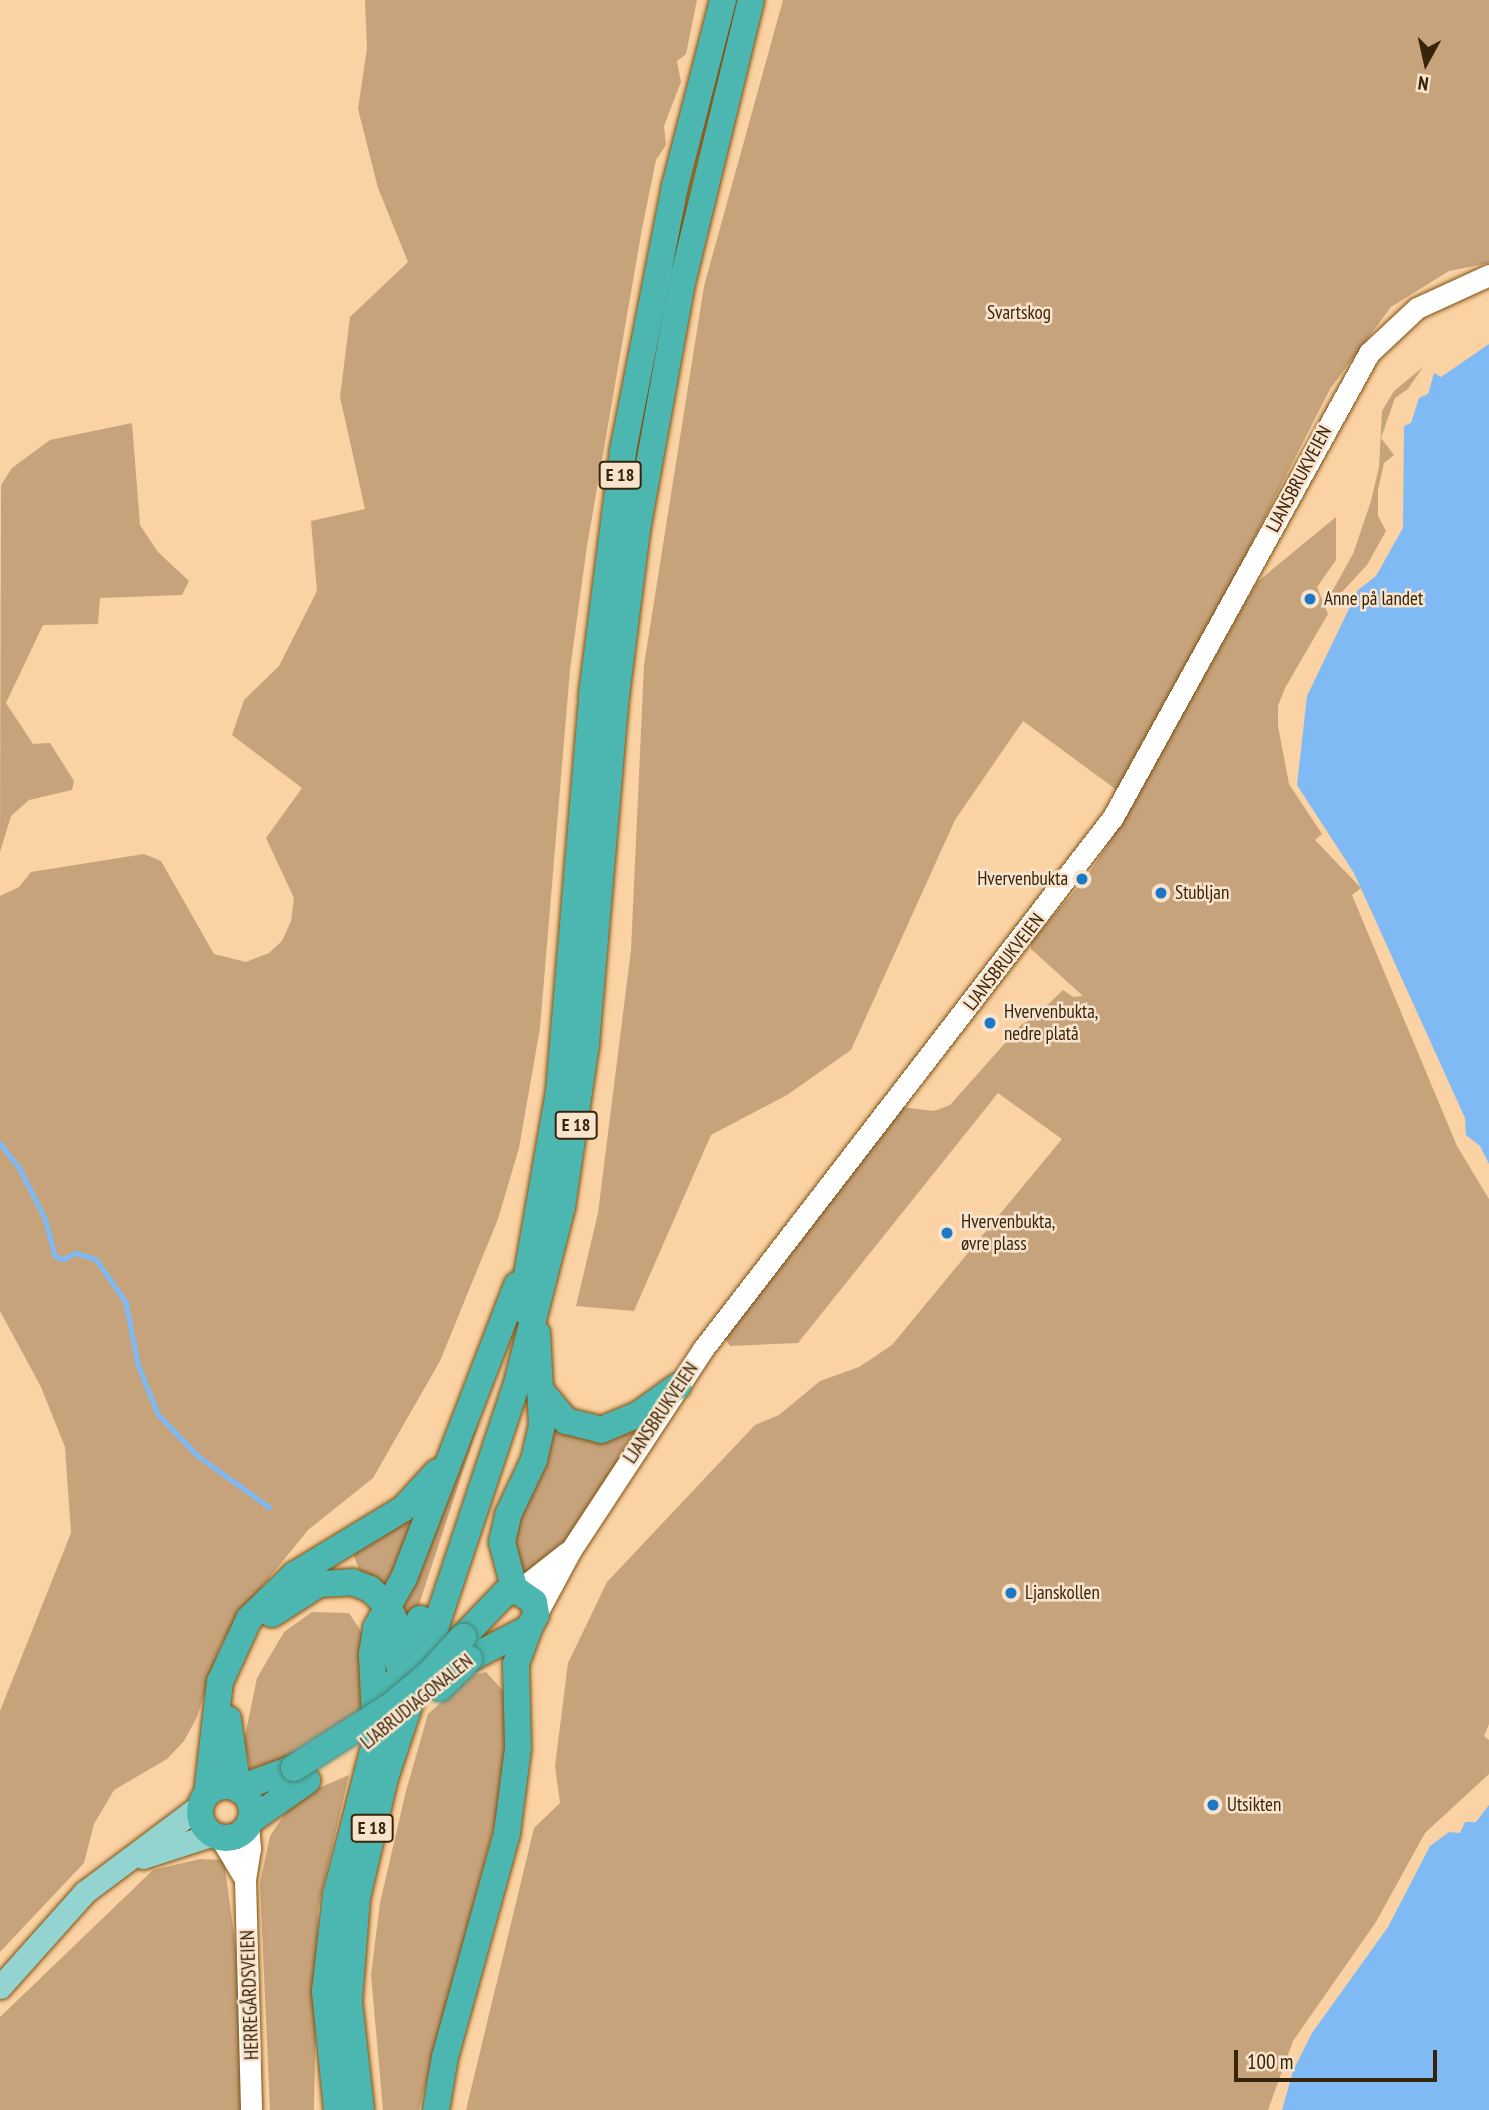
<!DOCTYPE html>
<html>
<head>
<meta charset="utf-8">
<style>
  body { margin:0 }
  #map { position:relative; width:1489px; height:2110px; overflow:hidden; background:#fbd2a3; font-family:"PT Sans Narrow",sans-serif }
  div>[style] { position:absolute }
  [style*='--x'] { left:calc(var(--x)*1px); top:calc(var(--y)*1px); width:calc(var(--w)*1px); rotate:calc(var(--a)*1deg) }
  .green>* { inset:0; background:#c7a37c }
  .water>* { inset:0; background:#7fbaf4 }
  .stream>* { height:4.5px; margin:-2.25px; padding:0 2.25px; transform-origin:2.25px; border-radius:2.25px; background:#7fbaf4 }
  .roads { filter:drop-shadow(0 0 2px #7d5010) drop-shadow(0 0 2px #7d5010) }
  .secondary>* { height:21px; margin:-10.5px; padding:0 10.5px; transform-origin:10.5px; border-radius:10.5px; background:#fff }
  .primary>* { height:23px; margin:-11.5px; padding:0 11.5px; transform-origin:11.5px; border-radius:11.5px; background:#94d4d0 }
  .highway>* { height:26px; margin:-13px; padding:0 13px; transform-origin:13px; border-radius:13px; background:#4cb7b0 }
  .highway>.ring { margin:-13px; padding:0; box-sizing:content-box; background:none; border:26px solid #4cb7b0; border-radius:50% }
  .bridges { filter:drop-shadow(0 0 2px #458476) drop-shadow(0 0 2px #458476) }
  .highway-bridge>* { height:26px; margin:-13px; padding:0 13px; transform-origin:13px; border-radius:13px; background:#4cb7b0 }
  .dots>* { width:19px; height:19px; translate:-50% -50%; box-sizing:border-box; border:4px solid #f8e3cc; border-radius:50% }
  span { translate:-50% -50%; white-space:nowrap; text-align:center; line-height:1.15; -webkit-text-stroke:5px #f8e3cc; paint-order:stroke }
  .shield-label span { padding:2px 5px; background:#f8e3cc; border:2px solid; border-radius:5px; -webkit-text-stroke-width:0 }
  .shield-label { font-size:18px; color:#37240b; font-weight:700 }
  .park-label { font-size:19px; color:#3c2508 }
  .street-label { font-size:19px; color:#37240b }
  .poi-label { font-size:19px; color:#37240b }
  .left { translate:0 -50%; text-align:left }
  .right { translate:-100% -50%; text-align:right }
  .north { position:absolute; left:1391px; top:28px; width:70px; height:70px; -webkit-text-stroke:5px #f8e3cc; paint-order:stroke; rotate:188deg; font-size:19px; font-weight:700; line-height:28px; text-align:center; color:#37240b }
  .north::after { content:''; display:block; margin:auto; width:24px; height:32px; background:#37240b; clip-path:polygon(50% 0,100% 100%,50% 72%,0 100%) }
  .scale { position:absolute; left:1234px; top:2050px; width:203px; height:32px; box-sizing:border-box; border:4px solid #37240b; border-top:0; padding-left:9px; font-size:21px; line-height:24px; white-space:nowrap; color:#37240b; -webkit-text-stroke:5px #f8e3cc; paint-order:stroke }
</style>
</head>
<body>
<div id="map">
  <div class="green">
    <div style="clip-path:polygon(365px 0,697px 0,686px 54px,677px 61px,681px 82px,664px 126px,666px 145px,656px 160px,642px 229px,587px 546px,570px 670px,540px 1028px,519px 1148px,498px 1219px,440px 1361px,373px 1478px,308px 1530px,243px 1610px,220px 1647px,197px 1717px,184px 1741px,167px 1759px,114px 1790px,94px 1824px,84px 1863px,0 1952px,0 1711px,71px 1533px,65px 1447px,41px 1387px,0 1311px,0 896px,19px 887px,31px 872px,144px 854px,161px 861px,214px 954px,246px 962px,269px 953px,282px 941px,291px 921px,294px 898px,266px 838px,302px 788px,232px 735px,244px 700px,279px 666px,317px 591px,311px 521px,365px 509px,340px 397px,350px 317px,408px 262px,378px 188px,358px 109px,367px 48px)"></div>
    <div style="clip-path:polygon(783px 0,1489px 0,1489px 263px,1449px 271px,1391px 307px,1330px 389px,1158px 728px,1118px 791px,1023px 721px,955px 820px,851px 1050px,787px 1095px,711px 1135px,634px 1311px,576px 1306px,598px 1213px,631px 950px,644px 665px,704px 286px)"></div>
    <div style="clip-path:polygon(1423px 367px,1408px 389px,1395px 398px,1381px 438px,1394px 455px,1384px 463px,1378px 490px,1378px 516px,1386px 531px,1367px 565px,1342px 592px,1329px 597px,1353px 554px,1371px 501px,1379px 467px,1382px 411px,1394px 391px)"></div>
    <div style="clip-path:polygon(132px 423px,140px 525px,158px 552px,189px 581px,182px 595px,100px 598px,98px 624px,43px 625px,6px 703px,33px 744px,50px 743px,74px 781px,72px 790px,29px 800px,11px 816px,0 852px,1px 485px,12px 468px,50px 440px)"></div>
    <div style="clip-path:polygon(1336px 517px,1336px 560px,1317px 587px,1328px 614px,1285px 688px,1278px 706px,1278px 726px,1289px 784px,1322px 834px,1315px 840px,1361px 888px,1352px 895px,1457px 1146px,1489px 1199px,1489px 1724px,1484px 1736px,1489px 1740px,1489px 1774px,1425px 1833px,1376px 1922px,1293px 2041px,1268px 2110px,466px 2110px,534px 1828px,560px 1803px,555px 1766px,568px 1663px,607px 1582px,755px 1425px,779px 1415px,820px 1381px,859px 1367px,892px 1345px,1062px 1139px,998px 1093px,798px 1343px,730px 1346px,725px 1338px,901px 1107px,934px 1111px,950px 1105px,1022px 1024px,1034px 1018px,1063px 990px,1073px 997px,1083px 996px,1031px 949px,1031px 941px,1085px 879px,1113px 837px,1257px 582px)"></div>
    <div style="clip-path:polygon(480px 1419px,409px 1635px,405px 1636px,402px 1594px)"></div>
    <div style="clip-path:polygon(645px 1419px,571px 1538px,530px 1576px,517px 1571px,509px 1544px,547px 1428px)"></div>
    <div style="clip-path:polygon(426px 1496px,389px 1596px,360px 1573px,351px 1547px)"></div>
    <div style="clip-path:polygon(312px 1612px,349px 1613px,362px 1633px,366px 1706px,280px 1760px,251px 1769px,244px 1741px,257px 1678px,284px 1632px)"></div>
    <div style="clip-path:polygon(486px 1672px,506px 1694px,509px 1722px,500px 1804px,419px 2110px,383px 2110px,371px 1975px,380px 1903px,406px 1791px,428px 1714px,473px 1675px)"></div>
    <div style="clip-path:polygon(349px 1775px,318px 1908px,314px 2110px,270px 2110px,260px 1883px,270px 1836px,288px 1809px,309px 1792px)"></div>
    <div style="clip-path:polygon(200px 1859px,224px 1860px,236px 1950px,243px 2110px,0 2110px,0 2017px,153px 1870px)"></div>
  </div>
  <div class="water">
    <div style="clip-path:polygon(1489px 344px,1489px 1164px,1480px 1146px,1466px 1135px,1465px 1118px,1354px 873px,1297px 785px,1307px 696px,1358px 590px,1376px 576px,1403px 528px,1404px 426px,1411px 423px,1419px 398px,1428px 394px,1434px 373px,1441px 377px)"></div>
    <div style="clip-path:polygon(1489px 1805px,1489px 2110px,1282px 2110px,1293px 2071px,1312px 2033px,1388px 1927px,1430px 1846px,1449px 1832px,1460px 1833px,1465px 1822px,1476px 1822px)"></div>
  </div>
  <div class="stream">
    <div style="--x:0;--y:1143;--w:31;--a:52"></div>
    <div style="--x:19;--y:1167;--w:57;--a:63"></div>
    <div style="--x:45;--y:1218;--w:39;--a:75"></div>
    <div style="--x:55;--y:1256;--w:9;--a:21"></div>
    <div style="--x:63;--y:1259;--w:14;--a:-25"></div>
    <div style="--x:76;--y:1253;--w:21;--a:17"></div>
    <div style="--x:96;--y:1259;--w:52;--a:55.1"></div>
    <div style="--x:126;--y:1302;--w:63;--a:79"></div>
    <div style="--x:138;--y:1364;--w:54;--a:68.2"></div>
    <div style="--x:158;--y:1414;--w:57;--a:46.4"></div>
    <div style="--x:197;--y:1455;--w:89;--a:35.8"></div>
  </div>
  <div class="roads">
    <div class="secondary">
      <div style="--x:518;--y:1591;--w:61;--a:-38.4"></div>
      <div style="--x:536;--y:1615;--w:74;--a:-61.7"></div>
      <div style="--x:571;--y:1550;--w:240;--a:-56.7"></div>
      <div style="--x:703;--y:1349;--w:672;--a:-52.38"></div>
      <div style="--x:1113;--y:817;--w:530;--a:-61.11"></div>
      <div style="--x:1369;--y:353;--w:66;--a:-43.2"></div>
      <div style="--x:1417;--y:308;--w:79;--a:-24.6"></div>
      <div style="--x:248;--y:1825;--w:23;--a:85"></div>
      <div style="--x:250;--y:1848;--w:31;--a:99"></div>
      <div style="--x:245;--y:1879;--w:231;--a:88.5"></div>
      <div style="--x:220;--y:1837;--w:49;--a:59.2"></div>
    </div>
    <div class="primary">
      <div style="--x:143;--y:1857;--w:75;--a:-17.9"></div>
      <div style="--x:0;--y:1987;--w:127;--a:-48.2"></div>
      <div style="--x:85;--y:1892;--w:146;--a:-36.9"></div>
    </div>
    <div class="highway">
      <div style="--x:521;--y:1309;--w:221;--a:-80.1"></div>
      <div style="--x:559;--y:1091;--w:398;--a:-85.2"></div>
      <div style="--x:592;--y:694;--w:245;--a:-82.7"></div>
      <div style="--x:623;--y:451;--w:270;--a:-78.9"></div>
      <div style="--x:675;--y:186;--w:192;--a:-75.5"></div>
      <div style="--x:542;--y:1392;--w:38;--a:50"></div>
      <div style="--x:566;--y:1421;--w:36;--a:14"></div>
      <div style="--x:601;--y:1430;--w:41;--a:-22.8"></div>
      <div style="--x:639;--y:1414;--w:48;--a:-35.7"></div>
      <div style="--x:515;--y:1591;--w:51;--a:-104.9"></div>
      <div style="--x:502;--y:1542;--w:28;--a:-77"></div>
      <div style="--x:508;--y:1515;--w:61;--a:-64.7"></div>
      <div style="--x:534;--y:1460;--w:36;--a:-77"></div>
      <div style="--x:542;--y:1425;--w:92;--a:-93.1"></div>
      <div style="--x:272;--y:1614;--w:56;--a:-32.6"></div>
      <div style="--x:319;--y:1584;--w:33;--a:-3"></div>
      <div style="--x:352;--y:1582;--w:19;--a:21"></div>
      <div style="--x:370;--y:1589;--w:25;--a:43"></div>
      <div style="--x:388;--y:1606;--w:17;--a:65"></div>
      <div style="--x:395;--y:1621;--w:42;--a:85.9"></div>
      <div style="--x:463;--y:1637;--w:61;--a:-46.3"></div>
      <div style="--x:505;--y:1593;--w:13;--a:-9"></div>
      <div style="--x:518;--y:1591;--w:19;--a:35"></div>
      <div style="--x:534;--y:1602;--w:13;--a:81"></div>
      <div style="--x:536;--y:1615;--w:15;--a:118"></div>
      <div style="--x:529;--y:1628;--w:68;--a:152.7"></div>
      <div style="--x:228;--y:1719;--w:71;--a:81.9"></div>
      <div style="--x:375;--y:1721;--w:67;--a:-92.6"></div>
      <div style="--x:372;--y:1654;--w:26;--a:-81"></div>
      <div style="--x:376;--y:1628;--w:57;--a:-60.8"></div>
      <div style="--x:404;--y:1578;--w:314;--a:-68.9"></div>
      <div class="ring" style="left:200px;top:1786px;width:26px;height:26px"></div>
      <div style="--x:238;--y:1789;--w:60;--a:-20.6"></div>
      <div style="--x:207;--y:1794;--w:113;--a:-83.4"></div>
      <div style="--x:220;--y:1682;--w:69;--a:-65.3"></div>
      <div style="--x:249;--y:1619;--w:63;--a:-44.4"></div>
      <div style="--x:294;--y:1575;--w:127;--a:-31.2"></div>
      <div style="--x:403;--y:1509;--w:50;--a:-47.4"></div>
      <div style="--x:250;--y:1821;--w:70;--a:-35.1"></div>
      <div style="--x:337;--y:2110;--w:120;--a:-95.8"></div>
      <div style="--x:325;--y:1991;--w:97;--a:-83.5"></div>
      <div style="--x:336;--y:1895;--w:165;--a:-75.6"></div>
      <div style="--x:377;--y:1735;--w:124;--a:-69.7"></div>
      <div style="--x:361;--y:2110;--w:109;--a:-96.3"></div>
      <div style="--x:349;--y:2002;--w:104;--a:-85.6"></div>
      <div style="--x:357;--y:1898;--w:123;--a:-76.9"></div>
      <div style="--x:385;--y:1778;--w:416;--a:-71.5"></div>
      <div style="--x:517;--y:1383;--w:182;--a:-75.7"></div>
      <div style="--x:562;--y:1207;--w:165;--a:-81.6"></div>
      <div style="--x:586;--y:1044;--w:349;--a:-85.1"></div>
      <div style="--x:616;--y:696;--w:167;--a:-82.8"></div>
      <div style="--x:637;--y:530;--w:247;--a:-79.7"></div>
      <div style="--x:681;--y:287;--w:295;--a:-76.3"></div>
      <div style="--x:436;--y:2110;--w:54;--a:-80.4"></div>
      <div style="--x:445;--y:2057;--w:232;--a:-74.5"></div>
      <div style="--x:507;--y:1833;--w:86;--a:-82.6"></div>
      <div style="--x:518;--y:1748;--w:84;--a:-91.4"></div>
      <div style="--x:516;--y:1664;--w:38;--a:-70"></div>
    </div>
  </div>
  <div class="bridges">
    <div class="highway-bridge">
      <div style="--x:440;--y:1688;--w:41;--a:-45"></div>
      <div style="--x:294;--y:1768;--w:115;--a:-32.6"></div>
      <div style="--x:391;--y:1706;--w:51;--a:-40.2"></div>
      <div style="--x:430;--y:1673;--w:49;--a:-47.5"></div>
    </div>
  </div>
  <div class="dots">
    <div style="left:1310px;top:599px;background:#1c78c5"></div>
    <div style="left:1082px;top:879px;background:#1c78c5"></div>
    <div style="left:1161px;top:893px;background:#1c78c5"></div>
    <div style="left:990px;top:1023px;background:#1c78c5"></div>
    <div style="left:947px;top:1233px;background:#1c78c5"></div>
    <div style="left:1011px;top:1593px;background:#1c78c5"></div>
    <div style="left:1213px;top:1805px;background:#1c78c5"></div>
  </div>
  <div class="shield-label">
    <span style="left:620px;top:475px">E 18</span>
    <span style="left:576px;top:1125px">E 18</span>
    <span style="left:372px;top:1828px">E 18</span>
  </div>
  <div class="park-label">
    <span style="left:1019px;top:313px">Svartskog</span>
  </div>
  <div class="street-label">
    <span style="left:1299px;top:479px;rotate:-62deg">LJANSBRUKVEIEN</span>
    <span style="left:1004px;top:962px;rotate:-52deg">LJANSBRUKVEIEN</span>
    <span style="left:661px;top:1413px;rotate:-56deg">LJANSBRUKVEIEN</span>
    <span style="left:417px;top:1702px;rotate:-39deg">LJABRUDIAGONALEN</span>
    <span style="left:250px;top:1995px;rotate:-92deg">HERREGÅRDSVEIEN</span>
  </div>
  <div class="poi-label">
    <span class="left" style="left:1324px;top:599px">Anne på landet</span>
    <span class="right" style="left:1068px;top:879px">Hvervenbukta</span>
    <span class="left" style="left:1175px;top:893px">Stubljan</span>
    <span class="left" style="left:1004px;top:1023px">Hvervenbukta,<br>nedre platå</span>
    <span class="left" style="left:961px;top:1233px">Hvervenbukta,<br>øvre plass</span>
    <span class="left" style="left:1025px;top:1593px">Ljanskollen</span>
    <span class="left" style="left:1227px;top:1805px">Utsikten</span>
  </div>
  <div class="north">N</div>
  <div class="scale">100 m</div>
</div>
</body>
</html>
